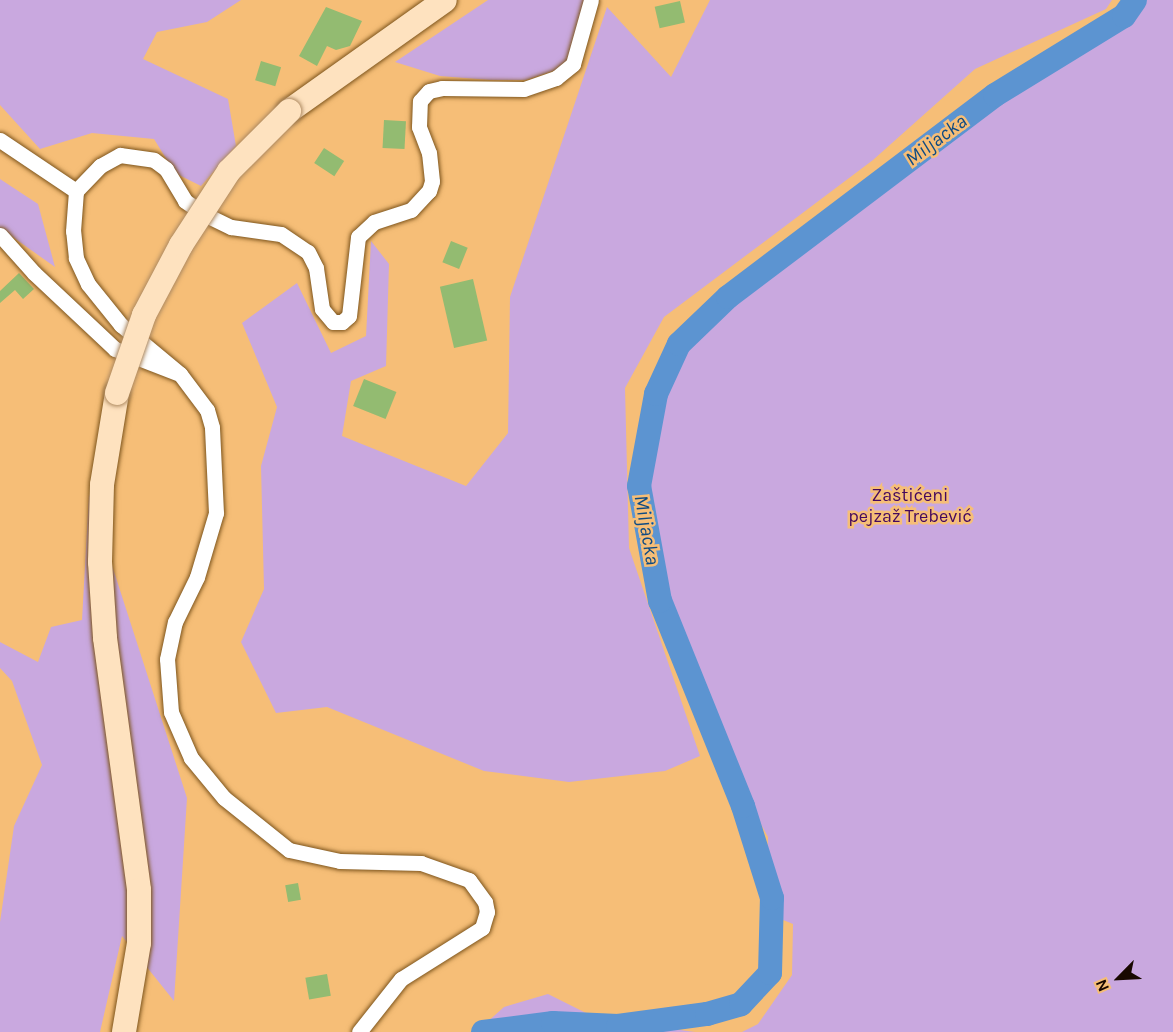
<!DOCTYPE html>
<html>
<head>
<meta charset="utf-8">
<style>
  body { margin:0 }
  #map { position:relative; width:1173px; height:1032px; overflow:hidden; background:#f6be77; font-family:Karla,sans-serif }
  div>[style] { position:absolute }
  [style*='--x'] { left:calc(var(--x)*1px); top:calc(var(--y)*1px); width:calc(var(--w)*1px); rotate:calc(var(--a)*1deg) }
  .green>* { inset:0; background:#c9a8df }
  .river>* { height:24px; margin:-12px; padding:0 12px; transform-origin:12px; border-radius:12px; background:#5c94d1 }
  .building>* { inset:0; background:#93bb71; transform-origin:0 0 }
  .roads { filter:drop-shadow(0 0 2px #7d551d) drop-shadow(0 0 2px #7d551d) }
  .minor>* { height:15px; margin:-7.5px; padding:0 7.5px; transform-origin:7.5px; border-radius:7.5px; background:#fff }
  .primary>* { height:24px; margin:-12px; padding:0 12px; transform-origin:12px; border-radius:12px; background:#fee2bf }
  .bridges { filter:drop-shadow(0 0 2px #ad8960) drop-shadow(0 0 2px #ad8960) }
  .primary-bridge>* { height:24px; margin:-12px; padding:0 12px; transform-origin:12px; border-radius:12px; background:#fee2bf }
  span { translate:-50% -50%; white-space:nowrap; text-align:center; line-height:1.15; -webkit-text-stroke:5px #f6be77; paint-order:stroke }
  .park-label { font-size:18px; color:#44085e }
  .water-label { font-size:20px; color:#0f4b83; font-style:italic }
  .north { position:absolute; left:1089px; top:948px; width:60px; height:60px; -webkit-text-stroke:4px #f6be77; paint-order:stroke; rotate:246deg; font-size:16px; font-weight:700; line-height:24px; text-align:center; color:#180800 }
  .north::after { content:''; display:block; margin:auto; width:21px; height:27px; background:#180800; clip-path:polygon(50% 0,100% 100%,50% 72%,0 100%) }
</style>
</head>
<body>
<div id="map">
  <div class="green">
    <div style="clip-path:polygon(0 0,241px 0,207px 22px,157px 32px,143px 59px,228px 99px,236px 146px,201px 186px,175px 173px,154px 139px,92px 133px,40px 149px,0 105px)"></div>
    <div style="clip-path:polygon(488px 0,586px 0,568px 66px,526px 80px,490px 80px,440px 76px,395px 62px)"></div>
    <div style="clip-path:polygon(710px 0,1112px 0,1106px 9px,975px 69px,873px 160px,664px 317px,625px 388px,629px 548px,700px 756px,665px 771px,569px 782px,484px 771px,327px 707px,276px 713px,241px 642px,264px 589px,261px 466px,277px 407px,242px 323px,297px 283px,331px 353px,366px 336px,371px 241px,389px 264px,386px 366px,351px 381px,342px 436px,466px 486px,508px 433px,510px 297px,607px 7px,671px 77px)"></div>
    <div style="clip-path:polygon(1128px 0,1173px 0,1173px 1032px,742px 1032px,758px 1024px,792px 975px,793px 924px,766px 913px,768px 837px,713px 736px,660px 601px,643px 520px,653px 382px,688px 348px,724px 291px,942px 138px,996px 82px,1102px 33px)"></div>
    <div style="clip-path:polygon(0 179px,38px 204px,55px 267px,0 228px)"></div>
    <div style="clip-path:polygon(89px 494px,187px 798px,174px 1001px,122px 936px,100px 1032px,0 1032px,0 922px,14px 826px,42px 765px,12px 681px,0 668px,0 642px,38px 662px,51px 627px,82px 620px)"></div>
    <div style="clip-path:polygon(548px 994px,598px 1019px,695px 1032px,476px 1032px,504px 1007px)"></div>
  </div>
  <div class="river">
    <div style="--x:483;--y:1032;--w:71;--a:-7.3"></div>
    <div style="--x:553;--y:1023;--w:65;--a:2.6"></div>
    <div style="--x:618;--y:1026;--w:90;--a:-7.7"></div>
    <div style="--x:707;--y:1014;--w:35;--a:-16"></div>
    <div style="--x:741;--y:1004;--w:42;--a:-46.9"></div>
    <div style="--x:770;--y:973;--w:75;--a:-88.5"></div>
    <div style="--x:772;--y:898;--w:96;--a:-107.5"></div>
    <div style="--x:743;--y:806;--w:221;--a:-112"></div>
    <div style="--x:660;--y:601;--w:117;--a:-100.3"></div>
    <div style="--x:639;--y:486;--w:94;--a:-79.5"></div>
    <div style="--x:656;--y:394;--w:55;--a:-65.3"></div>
    <div style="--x:679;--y:344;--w:68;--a:-43.8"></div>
    <div style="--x:728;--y:297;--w:335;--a:-37.1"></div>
    <div style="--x:995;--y:95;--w:151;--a:-31.5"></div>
    <div style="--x:1124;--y:16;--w:19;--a:-55"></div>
  </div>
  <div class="building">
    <div style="left:680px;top:1px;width:22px;height:26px;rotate:77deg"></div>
    <div style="clip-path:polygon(326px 7px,362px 21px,350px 46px,336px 50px,327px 46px,317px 66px,299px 56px)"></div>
    <div style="left:261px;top:61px;width:21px;height:20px;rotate:17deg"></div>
    <div style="left:384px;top:120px;width:22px;height:28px;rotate:3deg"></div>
    <div style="left:324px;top:148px;width:24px;height:18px;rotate:33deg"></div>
    <div style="left:451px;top:241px;width:18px;height:23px;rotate:22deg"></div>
    <div style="clip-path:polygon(19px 273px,34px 289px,23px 299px,15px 290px,0 303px,0 291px)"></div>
    <div style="left:473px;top:279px;width:63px;height:34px;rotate:77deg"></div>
    <div style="left:364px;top:379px;width:35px;height:29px;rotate:22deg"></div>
    <div style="left:298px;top:883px;width:17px;height:13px;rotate:80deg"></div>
    <div style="left:327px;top:974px;width:22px;height:22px;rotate:80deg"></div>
  </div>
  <div class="roads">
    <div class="minor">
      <div style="--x:0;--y:140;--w:92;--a:33.9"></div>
      <div style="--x:0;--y:235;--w:51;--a:48.2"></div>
      <div style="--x:34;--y:273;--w:111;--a:43.2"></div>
      <div style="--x:115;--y:349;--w:66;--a:21.2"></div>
      <div style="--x:359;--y:1032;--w:68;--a:-51.6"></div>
      <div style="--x:401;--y:979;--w:96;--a:-32.2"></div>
      <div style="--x:482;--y:928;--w:17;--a:-73"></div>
      <div style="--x:487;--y:912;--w:10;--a:-101"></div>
      <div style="--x:485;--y:902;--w:27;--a:-126"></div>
      <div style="--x:469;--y:880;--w:51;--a:-160.5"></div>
      <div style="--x:421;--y:863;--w:81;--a:-178.6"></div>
      <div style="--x:340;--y:861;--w:52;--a:-167.8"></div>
      <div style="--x:289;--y:850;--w:83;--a:-141.3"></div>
      <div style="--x:224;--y:798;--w:52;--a:-129.5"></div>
      <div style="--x:191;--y:758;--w:50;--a:-113.5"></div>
      <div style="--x:171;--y:712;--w:53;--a:-94.3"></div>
      <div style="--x:167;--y:659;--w:38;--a:-78"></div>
      <div style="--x:175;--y:622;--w:50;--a:-63.9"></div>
      <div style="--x:197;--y:577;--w:67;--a:-73.5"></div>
      <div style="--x:216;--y:513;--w:86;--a:-92.7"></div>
      <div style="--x:212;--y:427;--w:18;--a:-106"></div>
      <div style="--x:207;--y:410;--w:45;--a:-126.9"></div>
      <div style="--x:180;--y:374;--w:77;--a:-140.3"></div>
      <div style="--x:121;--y:325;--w:53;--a:-128.8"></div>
      <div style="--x:88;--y:284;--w:29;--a:-115"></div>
      <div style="--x:76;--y:258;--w:27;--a:-96"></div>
      <div style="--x:73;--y:231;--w:40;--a:-85.7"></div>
      <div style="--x:76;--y:191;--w:35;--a:-46"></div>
      <div style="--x:100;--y:166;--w:23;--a:-29"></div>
      <div style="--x:120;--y:155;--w:34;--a:8"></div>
      <div style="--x:154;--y:160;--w:15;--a:37"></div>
      <div style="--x:166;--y:169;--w:37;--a:59"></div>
      <div style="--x:185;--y:201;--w:25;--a:34"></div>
      <div style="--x:206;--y:215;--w:28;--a:26"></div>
      <div style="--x:231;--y:227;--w:50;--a:8"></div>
      <div style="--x:281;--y:234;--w:32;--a:34"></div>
      <div style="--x:308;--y:252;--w:18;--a:63"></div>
      <div style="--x:316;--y:268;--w:41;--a:81.7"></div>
      <div style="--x:322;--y:309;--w:17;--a:50"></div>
      <div style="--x:333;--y:322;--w:9;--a:0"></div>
      <div style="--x:342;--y:322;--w:9;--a:-41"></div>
      <div style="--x:349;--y:316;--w:80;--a:-83.5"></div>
      <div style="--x:358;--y:237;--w:22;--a:-43"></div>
      <div style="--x:374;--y:222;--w:39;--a:-18"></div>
      <div style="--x:411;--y:210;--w:26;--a:-47"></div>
      <div style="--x:429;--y:191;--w:10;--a:-73"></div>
      <div style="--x:432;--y:181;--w:28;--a:-96"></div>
      <div style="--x:429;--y:153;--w:28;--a:-111"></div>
      <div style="--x:419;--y:127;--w:26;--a:-88"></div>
      <div style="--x:420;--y:101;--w:13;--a:-48"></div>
      <div style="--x:429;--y:91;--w:13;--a:-13"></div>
      <div style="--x:442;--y:88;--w:82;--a:0.7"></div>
      <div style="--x:524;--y:89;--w:34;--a:-19"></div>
      <div style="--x:556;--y:78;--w:22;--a:-39"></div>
      <div style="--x:573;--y:64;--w:66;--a:-74.3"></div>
    </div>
    <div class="primary">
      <div style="--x:289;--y:111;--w:191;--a:-35.4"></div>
      <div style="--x:117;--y:393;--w:93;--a:99.3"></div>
      <div style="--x:102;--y:485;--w:77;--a:91.5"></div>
      <div style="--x:100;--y:562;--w:76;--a:86.2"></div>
      <div style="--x:105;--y:638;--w:254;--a:82.3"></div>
      <div style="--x:139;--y:890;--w:53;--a:90"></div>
      <div style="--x:139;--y:943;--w:90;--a:99.6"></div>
    </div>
  </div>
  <div class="bridges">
    <div class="primary-bridge">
      <div style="--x:117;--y:393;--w:83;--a:-70.9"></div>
      <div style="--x:144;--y:315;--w:79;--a:-62.1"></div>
      <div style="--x:181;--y:245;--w:88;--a:-57"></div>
      <div style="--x:229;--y:171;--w:85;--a:-45"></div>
    </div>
  </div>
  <div class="park-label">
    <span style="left:910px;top:506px">Zaštićeni<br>pejzaž Trebević</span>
  </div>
  <div class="water-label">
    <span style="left:936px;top:140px;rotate:-37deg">Miljacka</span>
    <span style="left:647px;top:530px;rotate:80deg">Miljacka</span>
  </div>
  <div class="north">N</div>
</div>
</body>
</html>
